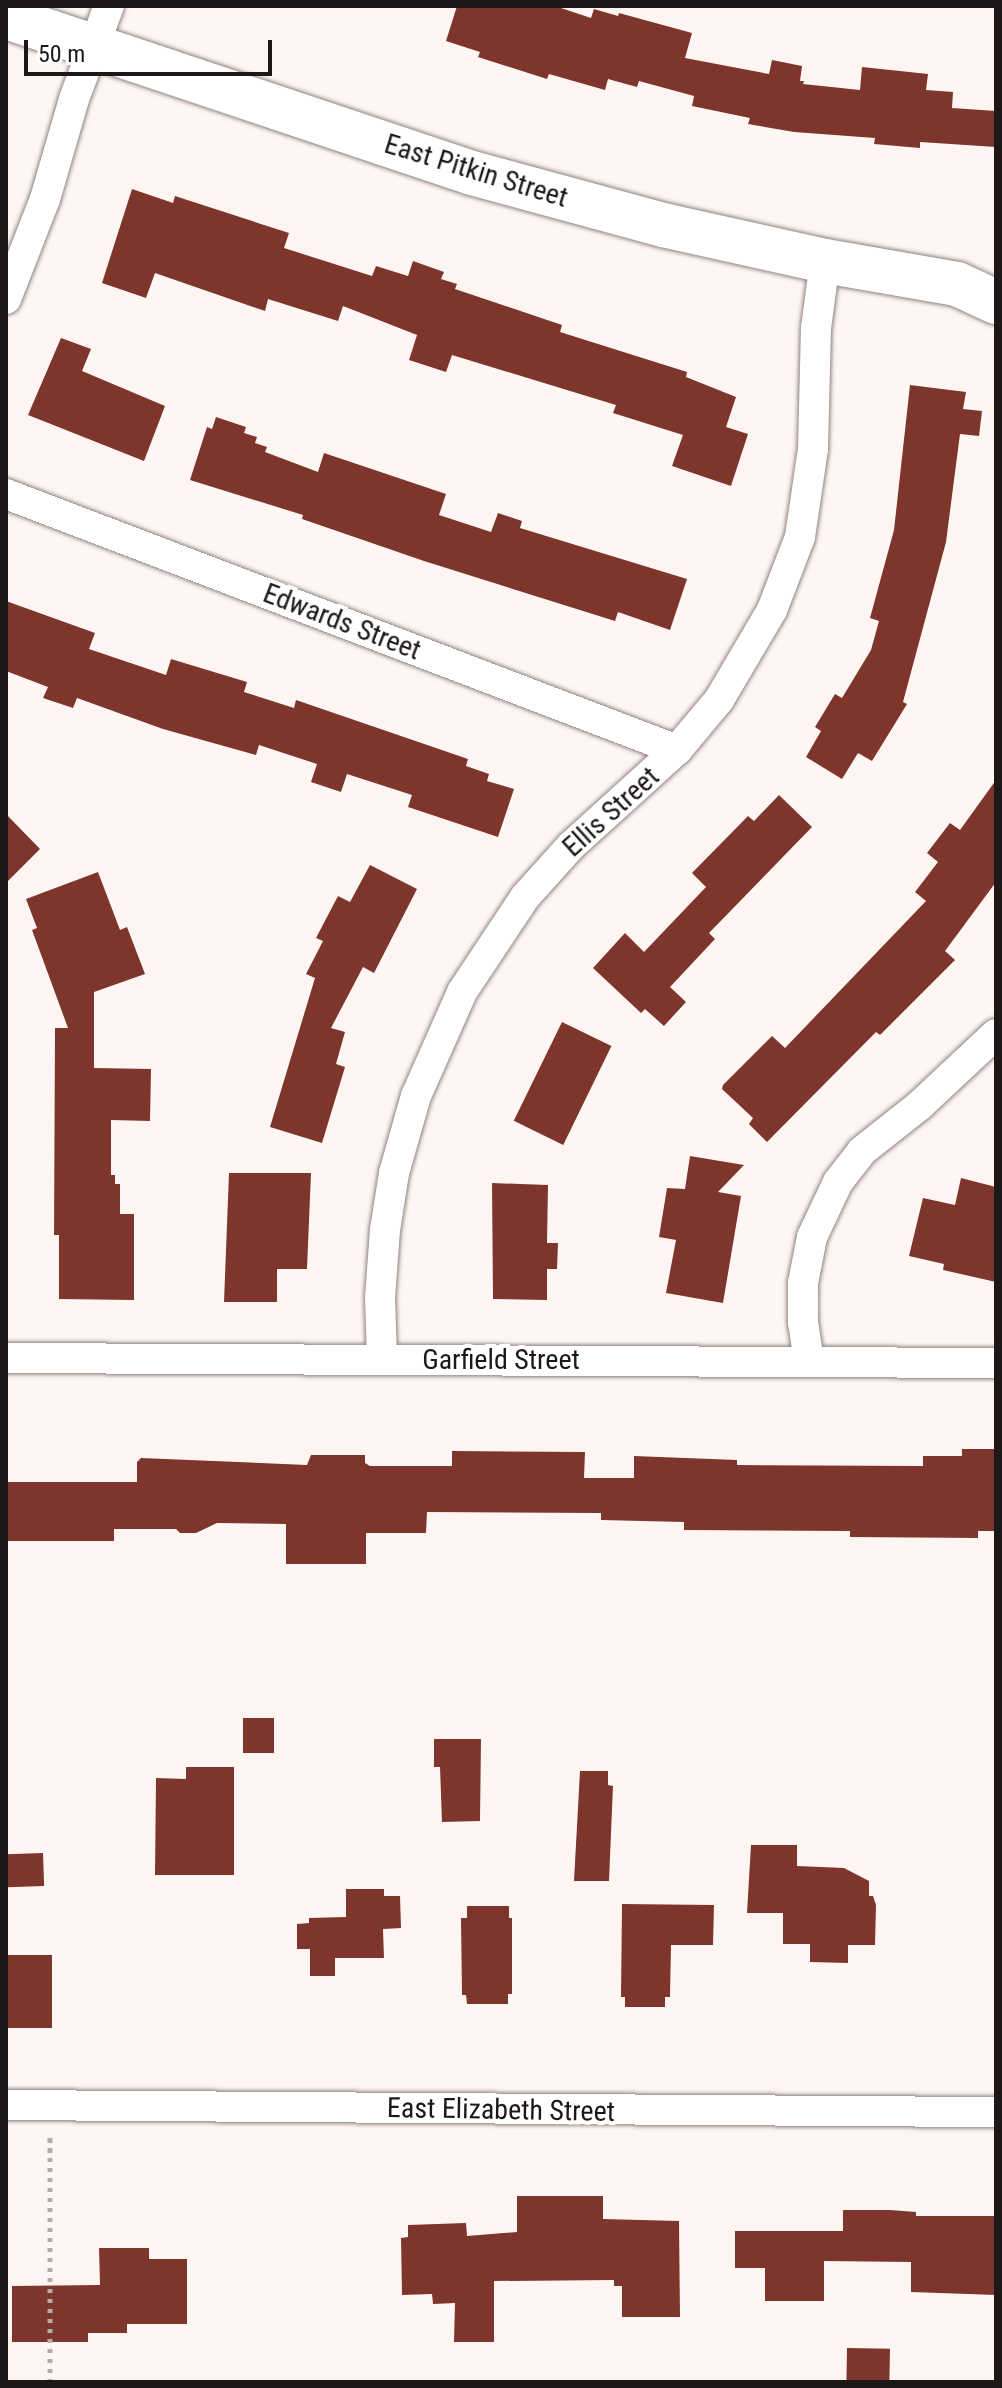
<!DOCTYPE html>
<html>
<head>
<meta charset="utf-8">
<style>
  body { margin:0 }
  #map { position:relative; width:1002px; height:2388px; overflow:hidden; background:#fff6f4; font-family:"Roboto Condensed",sans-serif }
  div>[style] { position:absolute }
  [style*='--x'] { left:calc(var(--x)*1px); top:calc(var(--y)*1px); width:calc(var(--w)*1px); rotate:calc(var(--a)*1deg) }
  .building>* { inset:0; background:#7e362c; transform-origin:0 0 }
  .path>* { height:5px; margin-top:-2.5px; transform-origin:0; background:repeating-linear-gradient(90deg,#b3acaa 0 4px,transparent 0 10px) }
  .roads { filter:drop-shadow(0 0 2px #918481) drop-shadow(0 0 2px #918481) }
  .street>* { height:30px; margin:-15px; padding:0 15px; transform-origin:15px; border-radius:15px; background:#fff }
  .secondary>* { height:44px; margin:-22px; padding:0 22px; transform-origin:22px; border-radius:22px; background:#fff }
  span { translate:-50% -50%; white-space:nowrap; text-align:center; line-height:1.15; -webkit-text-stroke:8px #fff; paint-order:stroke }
  .street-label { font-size:28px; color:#1d1817 }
  .frame { position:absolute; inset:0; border:8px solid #1d1817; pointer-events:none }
  .scale { position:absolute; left:24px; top:40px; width:248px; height:36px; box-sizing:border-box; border:4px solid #1d1817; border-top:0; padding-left:10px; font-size:24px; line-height:28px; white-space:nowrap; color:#1d1817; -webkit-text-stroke:6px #fff; paint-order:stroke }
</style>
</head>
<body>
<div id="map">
  <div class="building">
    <div style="clip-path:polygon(457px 6px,555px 6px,591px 18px,594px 9px,618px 16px,619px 13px,692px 33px,685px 58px,769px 74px,772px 60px,802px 66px,800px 81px,804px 81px,803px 84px,860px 90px,862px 67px,928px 74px,926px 90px,953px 92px,952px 108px,996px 111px,996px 147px,920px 142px,920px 148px,874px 144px,875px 138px,794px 132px,748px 124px,750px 118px,692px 106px,694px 96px,639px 81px,637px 87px,608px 79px,605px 90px,549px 74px,547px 79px,478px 57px,480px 52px,446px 41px)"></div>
    <div style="clip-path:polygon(132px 189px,173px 203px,175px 196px,289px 233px,284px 248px,372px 276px,376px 266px,408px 276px,413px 261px,444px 272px,441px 279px,457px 284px,455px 289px,562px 325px,560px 332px,687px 372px,686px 377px,736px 397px,726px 427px,748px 434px,731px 486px,672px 466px,683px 435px,613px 413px,616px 405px,452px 355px,446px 372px,409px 360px,417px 335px,343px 306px,338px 321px,268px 299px,265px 311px,155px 273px,146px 298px,102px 283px)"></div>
    <div style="clip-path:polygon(61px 338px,91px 349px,82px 371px,165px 406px,144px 461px,28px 415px)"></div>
    <div style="clip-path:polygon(910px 385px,966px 392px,963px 409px,982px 411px,979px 436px,960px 434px,946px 542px,903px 702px,907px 704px,872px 761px,858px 753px,842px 779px,806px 757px,821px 731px,815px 727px,835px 694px,842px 698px,871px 650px,879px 621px,870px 618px,894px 530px)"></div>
    <div style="clip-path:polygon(216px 417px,246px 427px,244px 433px,257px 437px,255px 443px,267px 447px,265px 452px,318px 472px,324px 453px,446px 494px,439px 515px,491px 532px,498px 513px,522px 521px,520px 528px,687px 579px,670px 630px,618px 612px,615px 621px,424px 561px,302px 519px,303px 515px,190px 480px,207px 427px,212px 429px)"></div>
    <div style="clip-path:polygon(6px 601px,95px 633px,89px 649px,166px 675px,171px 659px,247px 682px,244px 692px,294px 708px,296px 700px,468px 759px,466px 766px,489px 774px,487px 781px,514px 789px,498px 837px,408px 807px,412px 795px,347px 774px,341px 792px,311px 782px,317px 764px,259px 745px,256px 755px,163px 729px,77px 698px,73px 708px,43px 698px,48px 687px,6px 671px)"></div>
    <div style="clip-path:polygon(996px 780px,996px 882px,945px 951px,955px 960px,880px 1035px,876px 1032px,767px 1142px,749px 1124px,753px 1118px,722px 1089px,723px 1085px,772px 1036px,785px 1048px,926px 901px,915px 892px,938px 862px,927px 853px,950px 823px,960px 830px)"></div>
    <div style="clip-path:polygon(779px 795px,812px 827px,709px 933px,715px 939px,670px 987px,686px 1002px,664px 1026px,645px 1009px,641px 1013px,593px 968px,625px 933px,644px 952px,706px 887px,692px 873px,748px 816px,754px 821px)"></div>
    <div style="clip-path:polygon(6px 814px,40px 849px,6px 883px)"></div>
    <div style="clip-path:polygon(370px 865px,417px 889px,374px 973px,363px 967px,331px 1028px,345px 1032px,336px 1064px,345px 1067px,322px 1143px,270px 1127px,315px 978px,306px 974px,323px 941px,316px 938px,338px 896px,350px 902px)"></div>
    <div style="clip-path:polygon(98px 872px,120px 930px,127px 927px,145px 974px,94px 992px,94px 1068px,151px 1069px,150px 1121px,111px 1120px,111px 1175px,115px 1175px,115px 1184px,120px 1184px,120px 1214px,134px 1214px,134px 1300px,59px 1299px,59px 1235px,54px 1235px,55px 1028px,68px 1028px,32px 930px,37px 928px,26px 899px)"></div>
    <div style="left:562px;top:1022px;width:55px;height:110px;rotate:26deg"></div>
    <div style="clip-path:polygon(690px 1156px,744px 1165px,718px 1192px,741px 1196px,723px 1303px,666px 1293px,676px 1240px,659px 1237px,667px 1188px,685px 1189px)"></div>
    <div style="clip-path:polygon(229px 1173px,311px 1173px,307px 1269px,277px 1269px,277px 1302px,224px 1302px)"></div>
    <div style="clip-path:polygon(961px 1178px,996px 1187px,996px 1282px,943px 1270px,944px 1264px,909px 1256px,923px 1198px,955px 1205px)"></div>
    <div style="clip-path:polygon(492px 1183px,548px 1185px,547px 1243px,558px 1243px,557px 1269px,547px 1269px,547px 1300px,493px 1299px)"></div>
    <div style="clip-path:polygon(962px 1449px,996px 1449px,996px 1531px,978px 1531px,978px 1538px,850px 1537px,850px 1531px,684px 1530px,684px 1522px,601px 1520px,601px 1513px,427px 1512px,426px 1533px,366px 1533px,366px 1564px,286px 1564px,286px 1524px,217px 1523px,196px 1533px,180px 1533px,176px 1529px,114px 1529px,114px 1541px,6px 1541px,6px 1482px,137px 1482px,137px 1462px,141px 1458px,307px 1465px,311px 1455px,365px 1455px,365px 1463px,370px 1466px,452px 1466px,452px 1451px,585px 1452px,584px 1478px,634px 1478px,634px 1456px,737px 1460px,737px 1465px,923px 1466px,923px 1456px,962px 1456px)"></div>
    <div style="left:243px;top:1718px;width:31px;height:35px"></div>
    <div style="clip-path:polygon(434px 1739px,481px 1739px,480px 1821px,442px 1822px,440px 1767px,434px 1767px)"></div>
    <div style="clip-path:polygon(186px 1767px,234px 1767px,234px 1875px,155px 1875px,156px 1778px,186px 1779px)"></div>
    <div style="clip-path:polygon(580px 1771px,608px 1771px,608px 1785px,613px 1786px,609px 1881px,574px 1881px)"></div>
    <div style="clip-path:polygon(751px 1845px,797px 1845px,797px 1866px,844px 1868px,869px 1881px,869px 1896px,873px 1896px,876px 1905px,875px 1945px,848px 1945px,848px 1963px,810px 1962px,810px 1944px,783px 1944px,783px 1913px,747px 1913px)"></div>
    <div style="left:43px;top:1853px;width:33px;height:37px;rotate:88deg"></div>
    <div style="clip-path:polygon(346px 1889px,384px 1889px,384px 1896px,400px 1896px,401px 1928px,383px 1929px,384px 1958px,335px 1958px,335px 1976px,310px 1976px,310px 1949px,297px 1949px,297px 1924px,309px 1923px,309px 1918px,346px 1917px)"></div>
    <div style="clip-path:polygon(622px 1904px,714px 1905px,713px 1945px,671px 1945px,670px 1997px,665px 1997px,665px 2007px,625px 2007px,625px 1997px,621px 1997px)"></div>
    <div style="clip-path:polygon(467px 1906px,509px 1906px,509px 1918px,512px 1918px,512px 1994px,508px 1994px,508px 2004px,467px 2004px,466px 1995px,462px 1995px,461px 1918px,467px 1918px)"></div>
    <div style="left:6px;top:1955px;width:46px;height:73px"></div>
    <div style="clip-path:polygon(517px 2196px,603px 2196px,603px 2219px,679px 2221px,680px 2317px,622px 2317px,622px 2286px,614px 2286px,614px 2280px,494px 2281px,494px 2342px,454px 2342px,455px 2303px,433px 2304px,432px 2294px,402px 2295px,401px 2238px,408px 2237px,408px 2225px,466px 2223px,467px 2236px,517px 2232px)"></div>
    <div style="clip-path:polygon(843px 2210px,890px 2210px,916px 2212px,916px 2216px,996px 2216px,996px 2295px,911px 2292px,911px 2262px,824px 2261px,824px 2301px,765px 2301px,765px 2268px,735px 2268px,735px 2231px,843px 2231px)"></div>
    <div style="clip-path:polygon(99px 2248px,149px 2248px,149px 2259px,187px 2259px,187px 2324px,127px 2324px,127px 2333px,88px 2333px,88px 2342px,12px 2342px,12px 2286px,100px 2285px)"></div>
    <div style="left:847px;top:2348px;width:43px;height:34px;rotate:1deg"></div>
  </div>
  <div class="path">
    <div style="--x:50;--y:2382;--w:248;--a:-90"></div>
  </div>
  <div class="roads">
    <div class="street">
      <div style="--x:6;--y:299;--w:107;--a:-68.7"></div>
      <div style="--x:45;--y:199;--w:104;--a:-73.8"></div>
      <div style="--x:74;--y:99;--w:99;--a:-69.4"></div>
      <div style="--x:6;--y:494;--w:718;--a:20.88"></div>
      <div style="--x:6;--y:1358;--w:990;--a:0.29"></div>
      <div style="--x:382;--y:1360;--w:62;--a:-91.8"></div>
      <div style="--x:380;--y:1298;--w:68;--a:-85.8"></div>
      <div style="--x:385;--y:1230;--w:58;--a:-81"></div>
      <div style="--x:394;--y:1173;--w:80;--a:-74.1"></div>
      <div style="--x:416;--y:1096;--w:114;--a:-66.1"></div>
      <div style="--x:462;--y:992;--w:114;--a:-56.4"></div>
      <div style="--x:525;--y:897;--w:69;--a:-48"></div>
      <div style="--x:571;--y:846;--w:143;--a:-42.2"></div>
      <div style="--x:677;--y:750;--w:65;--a:-50"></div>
      <div style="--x:719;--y:700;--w:104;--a:-59.5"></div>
      <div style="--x:772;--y:610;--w:78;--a:-69"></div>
      <div style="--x:800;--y:537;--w:89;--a:-81.6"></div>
      <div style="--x:813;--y:449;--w:121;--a:-88.6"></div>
      <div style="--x:816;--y:328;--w:68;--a:-82.3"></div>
      <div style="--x:809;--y:1362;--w:40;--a:-98.5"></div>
      <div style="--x:803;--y:1322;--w:39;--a:-90"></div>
      <div style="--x:803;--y:1283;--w:47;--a:-78.9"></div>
      <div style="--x:812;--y:1237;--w:61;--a:-64.7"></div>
      <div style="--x:838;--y:1182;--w:39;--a:-52"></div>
      <div style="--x:862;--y:1151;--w:73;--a:-38.3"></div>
      <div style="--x:919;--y:1106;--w:105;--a:-43.1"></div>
      <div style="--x:6;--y:2105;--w:990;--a:0.41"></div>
    </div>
    <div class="secondary">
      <div style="--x:6;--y:17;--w:491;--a:18.5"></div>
      <div style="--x:472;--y:173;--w:198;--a:15.2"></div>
      <div style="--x:663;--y:225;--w:166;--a:12.5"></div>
      <div style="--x:825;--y:261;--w:134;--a:9.9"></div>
      <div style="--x:957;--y:284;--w:43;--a:24.8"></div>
    </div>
  </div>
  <div class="street-label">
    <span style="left:476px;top:171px;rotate:17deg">East Pitkin Street</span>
    <span style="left:342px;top:622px;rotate:21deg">Edwards Street</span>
    <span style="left:611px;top:812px;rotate:-42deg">Ellis Street</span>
    <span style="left:501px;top:1360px">Garfield Street</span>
    <span style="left:501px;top:2110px;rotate:1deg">East Elizabeth Street</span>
  </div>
  <div class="frame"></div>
  <div class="scale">50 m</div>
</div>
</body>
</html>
